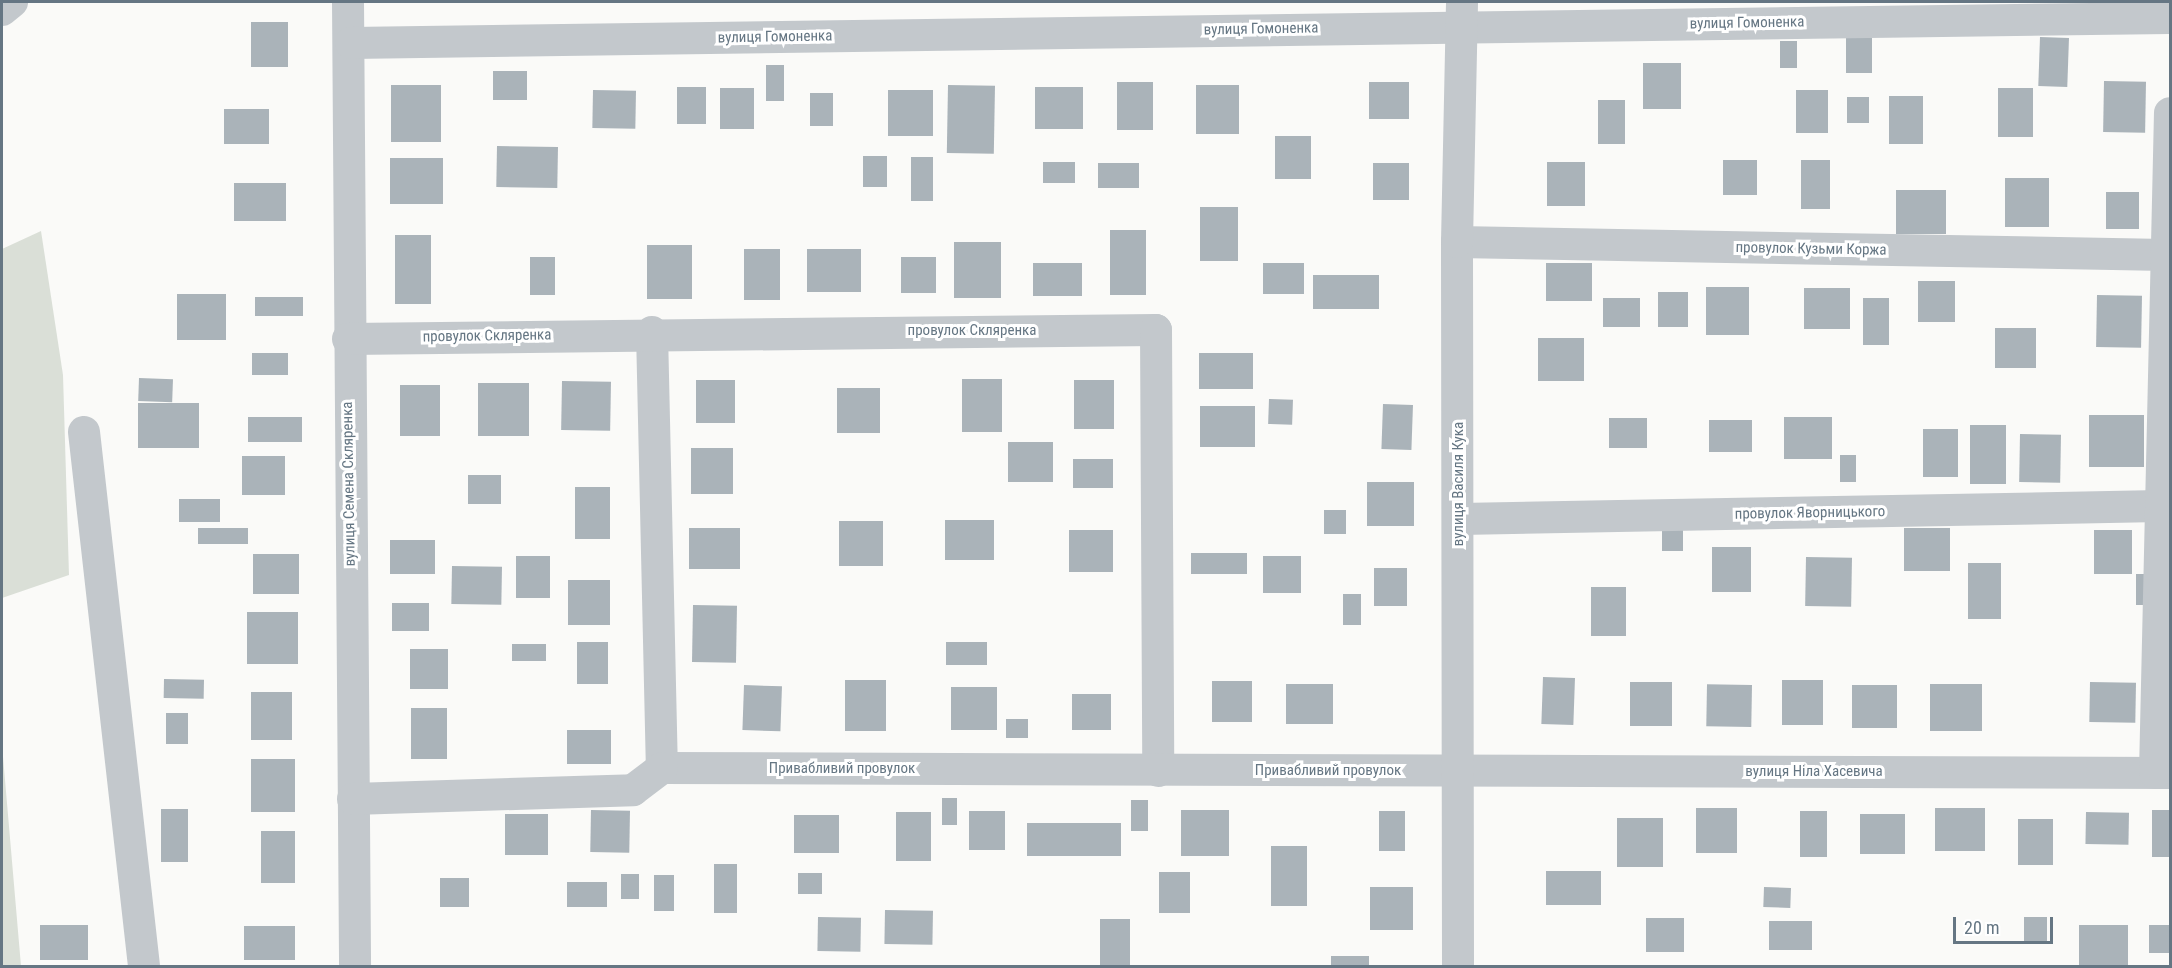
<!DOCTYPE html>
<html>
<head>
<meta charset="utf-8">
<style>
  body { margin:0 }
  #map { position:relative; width:2172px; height:968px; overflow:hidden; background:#fafaf8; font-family:"Roboto Condensed",sans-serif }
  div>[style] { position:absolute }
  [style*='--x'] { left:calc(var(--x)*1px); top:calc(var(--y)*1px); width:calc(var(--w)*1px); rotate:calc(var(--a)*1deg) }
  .green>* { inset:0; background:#dadfd7 }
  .building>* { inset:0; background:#aab3b9; transform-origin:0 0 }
  .minor>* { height:32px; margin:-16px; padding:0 16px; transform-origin:16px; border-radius:16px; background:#c3c8cc }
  span { translate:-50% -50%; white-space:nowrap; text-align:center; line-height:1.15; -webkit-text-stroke:6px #fff; paint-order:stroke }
  .street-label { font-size:15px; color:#657683 }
  .frame { position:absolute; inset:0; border:3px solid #657683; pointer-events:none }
  .scale { position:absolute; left:1953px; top:917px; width:100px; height:27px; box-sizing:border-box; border:3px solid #657683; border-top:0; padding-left:8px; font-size:18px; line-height:21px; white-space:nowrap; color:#657683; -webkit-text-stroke:4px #fff; paint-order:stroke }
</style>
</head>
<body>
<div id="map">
  <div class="green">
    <div style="clip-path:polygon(41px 231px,63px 375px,69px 575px,2px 598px,2px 249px)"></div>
    <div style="clip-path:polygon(2px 742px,2px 745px,21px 966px,2px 966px)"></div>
  </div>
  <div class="building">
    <div style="left:251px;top:22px;width:37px;height:45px"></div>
    <div style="left:2040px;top:37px;width:29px;height:49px;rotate:2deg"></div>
    <div style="left:1846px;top:38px;width:26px;height:35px"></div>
    <div style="left:1780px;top:41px;width:17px;height:27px"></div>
    <div style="left:1643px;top:63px;width:38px;height:46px"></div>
    <div style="left:766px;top:65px;width:18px;height:36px"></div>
    <div style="left:493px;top:71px;width:34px;height:29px"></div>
    <div style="left:2104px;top:81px;width:42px;height:51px;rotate:1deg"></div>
    <div style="left:1117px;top:82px;width:36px;height:48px"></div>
    <div style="left:1369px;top:82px;width:40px;height:37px"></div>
    <div style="left:391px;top:85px;width:50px;height:57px"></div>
    <div style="left:948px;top:85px;width:47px;height:68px;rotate:1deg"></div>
    <div style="left:1196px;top:85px;width:43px;height:49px"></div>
    <div style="left:677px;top:87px;width:29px;height:37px"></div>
    <div style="left:1035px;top:87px;width:48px;height:42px"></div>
    <div style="left:720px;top:88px;width:34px;height:41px"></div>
    <div style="left:1998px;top:88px;width:35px;height:49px"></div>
    <div style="left:593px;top:90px;width:43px;height:38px;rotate:1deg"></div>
    <div style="left:888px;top:90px;width:45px;height:46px"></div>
    <div style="left:1796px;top:90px;width:32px;height:43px"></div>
    <div style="left:810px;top:93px;width:23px;height:33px"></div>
    <div style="left:1889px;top:96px;width:34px;height:48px"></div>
    <div style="left:1847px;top:97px;width:22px;height:26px"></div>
    <div style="left:1598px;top:100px;width:27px;height:44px"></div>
    <div style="left:224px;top:109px;width:45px;height:35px"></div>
    <div style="left:1275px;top:136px;width:36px;height:43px"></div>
    <div style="left:497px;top:146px;width:61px;height:41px;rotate:1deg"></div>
    <div style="left:863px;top:156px;width:24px;height:31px"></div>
    <div style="left:911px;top:157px;width:22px;height:44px"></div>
    <div style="left:390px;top:158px;width:53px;height:46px"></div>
    <div style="left:1723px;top:160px;width:34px;height:35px"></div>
    <div style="left:1801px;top:160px;width:29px;height:49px"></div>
    <div style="left:1043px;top:162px;width:32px;height:21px"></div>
    <div style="left:1547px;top:162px;width:38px;height:44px"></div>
    <div style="left:1098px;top:163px;width:41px;height:25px"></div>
    <div style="left:1373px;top:163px;width:36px;height:37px"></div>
    <div style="left:2005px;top:178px;width:44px;height:49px"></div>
    <div style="left:234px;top:183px;width:52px;height:38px"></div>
    <div style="left:1896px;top:190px;width:50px;height:44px"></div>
    <div style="left:2106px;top:192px;width:33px;height:37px"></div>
    <div style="left:1200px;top:207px;width:38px;height:54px"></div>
    <div style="left:1110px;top:230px;width:36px;height:65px"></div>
    <div style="left:395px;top:235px;width:36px;height:69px"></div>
    <div style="left:954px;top:242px;width:47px;height:56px"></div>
    <div style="left:647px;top:245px;width:45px;height:54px"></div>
    <div style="left:744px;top:249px;width:36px;height:51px"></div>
    <div style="left:807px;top:249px;width:54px;height:43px"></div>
    <div style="left:530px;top:257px;width:25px;height:38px"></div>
    <div style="left:901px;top:257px;width:35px;height:36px"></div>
    <div style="left:1033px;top:263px;width:49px;height:33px"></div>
    <div style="left:1263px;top:263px;width:41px;height:31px"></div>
    <div style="left:1546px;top:263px;width:46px;height:38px"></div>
    <div style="left:1313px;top:275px;width:66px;height:34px"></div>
    <div style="left:1918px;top:281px;width:37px;height:41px"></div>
    <div style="left:1706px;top:287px;width:43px;height:48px"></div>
    <div style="left:1804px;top:288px;width:46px;height:41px"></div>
    <div style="left:1658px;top:292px;width:30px;height:35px"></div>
    <div style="left:177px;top:294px;width:49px;height:46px"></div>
    <div style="left:2097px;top:295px;width:45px;height:52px;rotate:1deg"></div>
    <div style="left:255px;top:297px;width:48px;height:19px"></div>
    <div style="left:1603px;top:298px;width:37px;height:29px"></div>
    <div style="left:1863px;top:298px;width:26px;height:47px"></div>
    <div style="left:1995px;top:328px;width:41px;height:40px"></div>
    <div style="left:1538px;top:338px;width:46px;height:43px"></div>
    <div style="left:252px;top:353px;width:36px;height:22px"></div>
    <div style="left:1199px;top:353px;width:54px;height:36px"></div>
    <div style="left:139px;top:378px;width:34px;height:23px;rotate:2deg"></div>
    <div style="left:1002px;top:379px;width:53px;height:40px;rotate:90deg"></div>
    <div style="left:696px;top:380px;width:39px;height:43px"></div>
    <div style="left:1074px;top:380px;width:40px;height:49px"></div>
    <div style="left:562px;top:381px;width:49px;height:49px;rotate:1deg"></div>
    <div style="left:478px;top:383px;width:51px;height:53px"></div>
    <div style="left:400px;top:385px;width:40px;height:51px"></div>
    <div style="left:837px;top:388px;width:43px;height:45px"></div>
    <div style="left:1269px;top:399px;width:24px;height:25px;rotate:2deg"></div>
    <div style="left:138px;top:403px;width:61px;height:45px"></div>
    <div style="left:1383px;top:404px;width:30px;height:45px;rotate:2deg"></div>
    <div style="left:1200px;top:406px;width:55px;height:41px"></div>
    <div style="left:2144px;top:415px;width:52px;height:55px;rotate:90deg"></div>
    <div style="left:248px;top:417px;width:54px;height:25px"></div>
    <div style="left:1784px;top:417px;width:48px;height:42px"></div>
    <div style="left:1609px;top:418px;width:38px;height:30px"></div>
    <div style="left:1709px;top:420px;width:43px;height:32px"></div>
    <div style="left:2006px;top:425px;width:59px;height:36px;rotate:90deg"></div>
    <div style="left:1923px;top:429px;width:35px;height:48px"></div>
    <div style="left:2020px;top:434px;width:41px;height:48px;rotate:1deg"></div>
    <div style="left:1008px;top:442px;width:45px;height:40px"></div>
    <div style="left:691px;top:448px;width:42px;height:46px"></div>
    <div style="left:1840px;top:455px;width:16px;height:27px"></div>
    <div style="left:242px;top:456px;width:43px;height:39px"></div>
    <div style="left:1113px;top:459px;width:29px;height:40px;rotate:90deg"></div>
    <div style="left:468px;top:475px;width:33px;height:29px"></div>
    <div style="left:1367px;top:482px;width:47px;height:44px"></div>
    <div style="left:575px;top:487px;width:35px;height:52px"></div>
    <div style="left:179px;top:499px;width:41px;height:23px"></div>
    <div style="left:1324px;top:510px;width:22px;height:24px"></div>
    <div style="left:1662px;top:519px;width:21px;height:32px"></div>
    <div style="left:945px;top:520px;width:49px;height:40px"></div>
    <div style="left:839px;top:521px;width:44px;height:45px"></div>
    <div style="left:198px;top:528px;width:50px;height:16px"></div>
    <div style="left:689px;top:528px;width:51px;height:41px"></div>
    <div style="left:1904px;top:528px;width:46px;height:43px"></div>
    <div style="left:1113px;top:530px;width:42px;height:44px;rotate:90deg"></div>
    <div style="left:2094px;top:530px;width:38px;height:44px"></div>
    <div style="left:390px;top:540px;width:45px;height:34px"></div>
    <div style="left:1712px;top:547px;width:39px;height:45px"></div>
    <div style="left:1191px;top:553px;width:56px;height:21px"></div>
    <div style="left:253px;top:554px;width:46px;height:40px"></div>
    <div style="left:516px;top:556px;width:34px;height:42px"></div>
    <div style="left:1263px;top:556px;width:38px;height:37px"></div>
    <div style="left:1806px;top:557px;width:46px;height:49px;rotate:1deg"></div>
    <div style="left:1968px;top:563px;width:33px;height:56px"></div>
    <div style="left:452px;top:566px;width:50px;height:38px;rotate:1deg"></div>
    <div style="left:1374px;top:568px;width:33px;height:38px"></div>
    <div style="left:2136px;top:574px;width:18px;height:31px"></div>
    <div style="left:568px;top:580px;width:42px;height:45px"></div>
    <div style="left:1591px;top:587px;width:35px;height:49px"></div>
    <div style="left:1343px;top:594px;width:18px;height:31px"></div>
    <div style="left:392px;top:603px;width:37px;height:28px"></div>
    <div style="left:693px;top:605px;width:44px;height:57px;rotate:1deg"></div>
    <div style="left:247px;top:612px;width:51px;height:52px"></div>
    <div style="left:577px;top:642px;width:31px;height:42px"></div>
    <div style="left:946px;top:642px;width:41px;height:23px"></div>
    <div style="left:512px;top:644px;width:34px;height:17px"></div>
    <div style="left:410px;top:649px;width:38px;height:40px"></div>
    <div style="left:1543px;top:677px;width:32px;height:47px;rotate:2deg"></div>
    <div style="left:164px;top:679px;width:40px;height:19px;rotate:1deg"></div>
    <div style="left:845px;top:680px;width:41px;height:51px"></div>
    <div style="left:1782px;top:680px;width:41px;height:45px"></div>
    <div style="left:1212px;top:681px;width:40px;height:41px"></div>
    <div style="left:1630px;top:682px;width:42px;height:44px"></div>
    <div style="left:2090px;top:682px;width:46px;height:40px;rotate:1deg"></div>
    <div style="left:1286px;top:684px;width:47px;height:40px"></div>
    <div style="left:1930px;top:684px;width:52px;height:47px"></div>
    <div style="left:744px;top:685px;width:38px;height:45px;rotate:2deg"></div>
    <div style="left:1752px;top:685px;width:42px;height:45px;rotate:91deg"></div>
    <div style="left:1852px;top:685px;width:45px;height:43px"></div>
    <div style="left:951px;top:687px;width:46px;height:43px"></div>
    <div style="left:251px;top:692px;width:41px;height:48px"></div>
    <div style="left:1072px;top:694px;width:39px;height:36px"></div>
    <div style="left:411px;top:708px;width:36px;height:51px"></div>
    <div style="left:166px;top:713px;width:22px;height:31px"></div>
    <div style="left:1006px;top:719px;width:22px;height:19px"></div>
    <div style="left:567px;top:730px;width:44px;height:34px"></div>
    <div style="left:251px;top:759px;width:44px;height:53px"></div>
    <div style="left:942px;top:798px;width:15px;height:27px"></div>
    <div style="left:1131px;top:800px;width:17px;height:31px"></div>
    <div style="left:1696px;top:808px;width:41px;height:45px"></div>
    <div style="left:1935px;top:808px;width:50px;height:43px"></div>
    <div style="left:161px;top:809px;width:27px;height:53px"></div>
    <div style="left:591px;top:810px;width:39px;height:42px;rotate:1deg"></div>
    <div style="left:1181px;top:810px;width:48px;height:46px"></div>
    <div style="left:2152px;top:810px;width:18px;height:47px"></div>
    <div style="left:969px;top:811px;width:36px;height:39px"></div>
    <div style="left:1379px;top:811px;width:26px;height:40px"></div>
    <div style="left:1800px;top:811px;width:27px;height:46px"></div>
    <div style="left:896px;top:812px;width:35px;height:49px"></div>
    <div style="left:2086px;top:812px;width:43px;height:32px;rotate:1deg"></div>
    <div style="left:505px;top:814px;width:43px;height:41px"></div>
    <div style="left:1860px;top:814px;width:45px;height:40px"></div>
    <div style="left:794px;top:815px;width:45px;height:38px"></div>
    <div style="left:1617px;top:818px;width:46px;height:49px"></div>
    <div style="left:2018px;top:819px;width:35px;height:46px"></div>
    <div style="left:1027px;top:823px;width:94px;height:33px"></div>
    <div style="left:261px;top:831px;width:34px;height:52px"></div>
    <div style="left:1271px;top:846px;width:36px;height:60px"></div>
    <div style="left:714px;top:864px;width:23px;height:49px"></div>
    <div style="left:1546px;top:871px;width:55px;height:34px"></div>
    <div style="left:1159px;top:872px;width:31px;height:41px"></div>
    <div style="left:822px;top:873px;width:21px;height:24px;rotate:90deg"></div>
    <div style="left:621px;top:874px;width:18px;height:25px"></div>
    <div style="left:654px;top:875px;width:20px;height:36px"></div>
    <div style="left:440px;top:878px;width:29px;height:29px"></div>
    <div style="left:567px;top:882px;width:40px;height:25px"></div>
    <div style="left:1370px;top:887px;width:43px;height:43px"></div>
    <div style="left:1764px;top:887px;width:27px;height:20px;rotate:2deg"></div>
    <div style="left:885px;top:910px;width:48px;height:34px;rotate:1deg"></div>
    <div style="left:818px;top:917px;width:43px;height:34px;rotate:1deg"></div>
    <div style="left:2024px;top:917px;width:23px;height:24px"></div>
    <div style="left:1646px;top:918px;width:38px;height:34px"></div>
    <div style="left:1130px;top:919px;width:47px;height:30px;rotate:90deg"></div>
    <div style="left:1769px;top:921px;width:43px;height:29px"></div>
    <div style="left:40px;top:925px;width:48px;height:35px"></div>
    <div style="left:2079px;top:925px;width:49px;height:41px"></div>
    <div style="left:2149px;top:925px;width:21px;height:28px"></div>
    <div style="left:244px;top:926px;width:51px;height:34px"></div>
    <div style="left:1331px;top:956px;width:38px;height:10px"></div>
  </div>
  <div class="minor">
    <div style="--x:348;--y:2;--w:964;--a:89.58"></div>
    <div style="--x:2;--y:10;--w:13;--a:-39"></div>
    <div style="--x:351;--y:43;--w:1819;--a:-0.79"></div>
    <div style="--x:1457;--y:242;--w:709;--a:1.05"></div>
    <div style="--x:652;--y:332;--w:436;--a:88.7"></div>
    <div style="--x:348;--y:339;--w:808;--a:-0.64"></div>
    <div style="--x:1156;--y:330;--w:441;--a:89.7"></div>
    <div style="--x:84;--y:432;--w:537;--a:83.59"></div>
    <div style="--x:1460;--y:519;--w:700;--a:-1.06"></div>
    <div style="--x:662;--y:768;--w:1508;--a:0.19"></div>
    <div style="--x:2155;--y:773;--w:660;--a:-88.7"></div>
    <div style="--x:353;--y:799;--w:280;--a:-1.8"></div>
    <div style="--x:633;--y:790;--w:36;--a:-37"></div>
    <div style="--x:1458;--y:966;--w:724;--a:-90.08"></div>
    <div style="--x:1457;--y:242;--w:240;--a:-88.8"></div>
  </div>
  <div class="street-label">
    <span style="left:1747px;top:23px;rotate:-1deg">вулиця Гомоненка</span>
    <span style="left:1261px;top:29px;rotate:-1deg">вулиця Гомоненка</span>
    <span style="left:775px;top:37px;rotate:-1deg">вулиця Гомоненка</span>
    <span style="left:1811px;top:249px;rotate:1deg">провулок Кузьми Коржа</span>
    <span style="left:972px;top:331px">провулок Скляренка</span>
    <span style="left:487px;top:336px;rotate:-1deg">провулок Скляренка</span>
    <span style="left:349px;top:484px;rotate:-91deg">вулиця Семена Скляренка</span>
    <span style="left:1459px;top:484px;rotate:-90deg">вулиця Василя Кука</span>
    <span style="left:1810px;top:513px;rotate:-1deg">провулок Яворницького</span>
    <span style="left:842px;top:769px">Привабливий провулок</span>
    <span style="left:1328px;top:771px">Привабливий провулок</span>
    <span style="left:1814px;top:772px">вулиця Ніла Хасевича</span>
  </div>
  <div class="frame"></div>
  <div class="scale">20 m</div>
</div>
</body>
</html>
